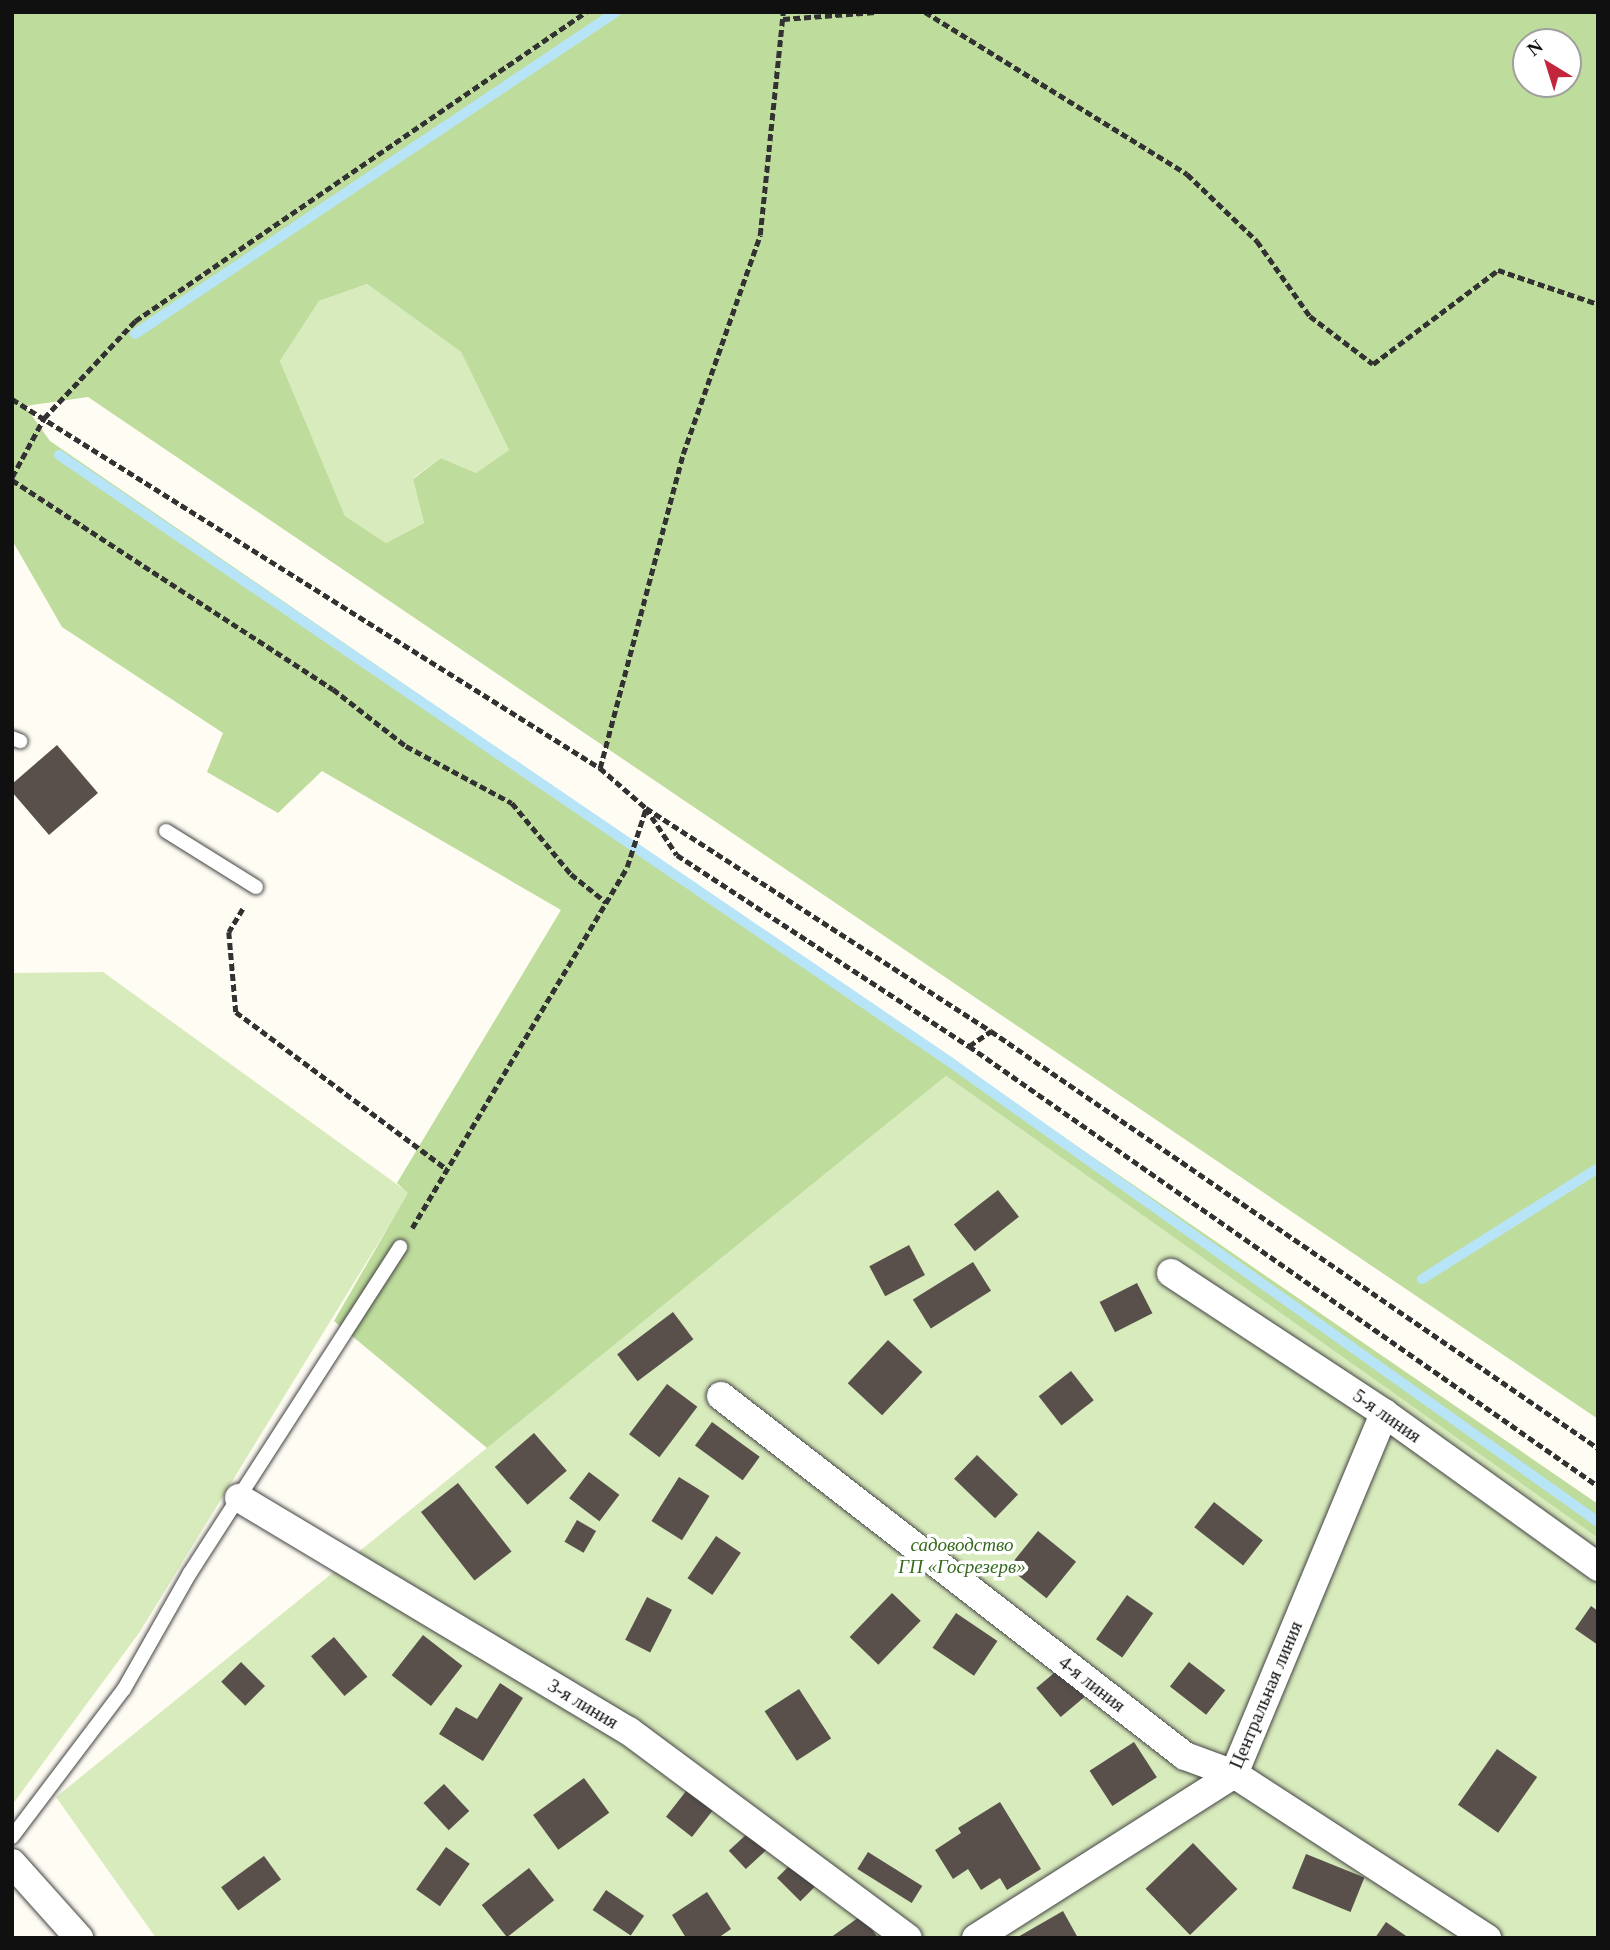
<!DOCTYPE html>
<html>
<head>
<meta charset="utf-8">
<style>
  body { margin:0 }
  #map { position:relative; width:1610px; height:1950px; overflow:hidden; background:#fffcf3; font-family:Georgia,serif }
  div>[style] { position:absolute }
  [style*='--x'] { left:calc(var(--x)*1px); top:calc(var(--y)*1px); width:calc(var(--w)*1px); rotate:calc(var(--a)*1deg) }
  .green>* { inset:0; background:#d8ebbc }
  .forest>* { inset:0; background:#bedc9b }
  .stream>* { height:10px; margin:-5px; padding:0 5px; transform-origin:5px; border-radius:5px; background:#b7e5f7 }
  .building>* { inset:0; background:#59504c; transform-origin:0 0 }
  .path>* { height:4.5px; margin-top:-2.25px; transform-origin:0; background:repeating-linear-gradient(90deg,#323232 0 7px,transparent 0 10.5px) }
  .roads { filter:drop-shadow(0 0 2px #434343) drop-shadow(0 0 2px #434343) }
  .lane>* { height:14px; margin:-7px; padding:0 7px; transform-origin:7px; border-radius:7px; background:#fff }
  .street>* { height:28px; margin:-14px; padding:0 14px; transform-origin:14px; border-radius:14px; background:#fff }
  span { translate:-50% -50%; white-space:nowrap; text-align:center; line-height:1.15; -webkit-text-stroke:7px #fff; paint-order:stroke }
  .street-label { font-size:19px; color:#101010 }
  .park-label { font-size:19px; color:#356a1e; font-style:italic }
  .frame { position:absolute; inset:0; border:14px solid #101010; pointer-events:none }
  .north { position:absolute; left:1512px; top:28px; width:70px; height:70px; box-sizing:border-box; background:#fff; border:2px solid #9f9f9f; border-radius:50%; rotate:322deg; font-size:19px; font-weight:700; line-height:28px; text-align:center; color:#101010 }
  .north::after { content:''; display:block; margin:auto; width:24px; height:32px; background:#c3253c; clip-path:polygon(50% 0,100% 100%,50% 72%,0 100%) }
</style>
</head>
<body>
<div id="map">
  <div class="green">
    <div style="clip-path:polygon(367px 284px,461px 352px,509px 450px,476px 473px,441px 458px,413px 478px,424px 523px,386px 543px,345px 516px,280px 361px,319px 301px)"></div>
    <div style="clip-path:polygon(103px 972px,409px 1193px,139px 1633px,12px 1805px,12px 973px)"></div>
    <div style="clip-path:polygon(946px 1076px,1598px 1538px,1598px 1938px,156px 1938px,56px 1797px)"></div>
  </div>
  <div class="forest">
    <div style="clip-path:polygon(evenodd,12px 12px,1598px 12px,1598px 1419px,88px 397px,25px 406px,50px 441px,1598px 1504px,1598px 1538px,946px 1076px,487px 1448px,334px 1321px,408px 1193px,397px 1183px,561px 910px,322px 771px,278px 813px,207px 772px,223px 733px,62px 627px,12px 540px,12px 12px,1526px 42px,1568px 42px,1568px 84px,1526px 84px,1526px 42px,12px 12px,367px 284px,461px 352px,509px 450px,476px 473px,441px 458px,413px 479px,424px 523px,386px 543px,345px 516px,280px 361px,319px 301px,367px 284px)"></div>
  </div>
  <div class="stream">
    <div style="--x:135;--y:334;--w:579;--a:-33.8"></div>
    <div style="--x:59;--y:455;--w:1078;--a:34.26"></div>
    <div style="--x:950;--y:1062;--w:795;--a:35.37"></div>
    <div style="--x:1422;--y:1279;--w:208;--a:-32.2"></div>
  </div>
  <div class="building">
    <div style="clip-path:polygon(57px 745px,98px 793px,49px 835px,12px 792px,12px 784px)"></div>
    <div style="left:998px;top:1190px;width:34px;height:56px;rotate:52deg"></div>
    <div style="left:909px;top:1245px;width:34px;height:45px;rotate:62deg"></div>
    <div style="left:973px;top:1262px;width:34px;height:71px;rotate:58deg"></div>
    <div style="left:1137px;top:1283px;width:34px;height:42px;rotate:63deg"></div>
    <div style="left:673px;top:1312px;width:34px;height:70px;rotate:53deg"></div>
    <div style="left:888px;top:1340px;width:47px;height:59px;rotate:43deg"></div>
    <div style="left:1071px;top:1371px;width:37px;height:41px;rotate:52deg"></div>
    <div style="left:667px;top:1384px;width:38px;height:63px;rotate:37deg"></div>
    <div style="left:712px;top:1422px;width:59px;height:29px;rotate:36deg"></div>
    <div style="left:534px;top:1433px;width:50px;height:52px;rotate:49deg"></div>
    <div style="left:977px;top:1455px;width:57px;height:33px;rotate:44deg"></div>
    <div style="left:589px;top:1472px;width:38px;height:33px;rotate:37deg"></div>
    <div style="left:679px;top:1477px;width:36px;height:52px;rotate:32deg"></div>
    <div style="left:458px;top:1483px;width:87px;height:47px;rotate:52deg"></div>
    <div style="left:1214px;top:1502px;width:62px;height:32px;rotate:38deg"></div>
    <div style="left:577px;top:1520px;width:22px;height:25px;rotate:30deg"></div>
    <div style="left:1038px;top:1531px;width:49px;height:47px;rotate:39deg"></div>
    <div style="left:716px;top:1536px;width:30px;height:51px;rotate:34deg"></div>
    <div style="left:892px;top:1593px;width:40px;height:61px;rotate:44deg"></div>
    <div style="left:1127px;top:1595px;width:32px;height:54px;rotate:35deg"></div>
    <div style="left:647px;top:1597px;width:28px;height:48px;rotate:27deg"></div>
    <div style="clip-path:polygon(1591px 1606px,1598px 1611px,1598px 1645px,1575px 1629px)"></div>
    <div style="left:956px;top:1613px;width:50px;height:42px;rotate:34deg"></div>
    <div style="left:423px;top:1635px;width:50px;height:51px;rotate:38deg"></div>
    <div style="left:334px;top:1637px;width:52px;height:30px;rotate:50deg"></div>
    <div style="left:241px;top:1662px;width:34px;height:28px;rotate:45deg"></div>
    <div style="left:1189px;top:1662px;width:46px;height:31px;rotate:38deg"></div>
    <div style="left:1060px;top:1668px;width:38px;height:31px;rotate:50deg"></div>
    <div style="clip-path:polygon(500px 1683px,523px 1698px,483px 1761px,439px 1734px,456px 1707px,477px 1719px)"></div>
    <div style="left:799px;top:1689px;width:59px;height:41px;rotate:57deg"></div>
    <div style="left:1134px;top:1742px;width:42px;height:53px;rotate:57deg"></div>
    <div style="left:1497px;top:1749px;width:49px;height:68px;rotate:35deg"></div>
    <div style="left:584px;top:1778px;width:43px;height:63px;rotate:54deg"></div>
    <div style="left:444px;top:1784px;width:37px;height:28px;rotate:47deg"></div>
    <div style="left:690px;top:1786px;width:33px;height:39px;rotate:38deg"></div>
    <div style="clip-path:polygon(1000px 1802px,1041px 1869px,1007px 1890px,1000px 1878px,981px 1890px,968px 1869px,953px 1879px,935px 1850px,961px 1833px,958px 1828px)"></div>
    <div style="left:750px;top:1831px;width:25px;height:29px;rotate:47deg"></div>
    <div style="left:1193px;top:1843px;width:64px;height:66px;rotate:46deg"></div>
    <div style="left:446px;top:1847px;width:29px;height:52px;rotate:35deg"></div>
    <div style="left:868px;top:1852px;width:64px;height:20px;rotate:32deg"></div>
    <div style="left:1306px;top:1854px;width:63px;height:37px;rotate:22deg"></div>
    <div style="left:264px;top:1856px;width:29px;height:53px;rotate:54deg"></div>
    <div style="left:794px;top:1861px;width:33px;height:24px;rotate:45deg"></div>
    <div style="left:529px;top:1868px;width:41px;height:60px;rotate:52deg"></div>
    <div style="left:606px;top:1890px;width:46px;height:24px;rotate:34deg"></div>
    <div style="clip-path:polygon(707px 1892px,731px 1929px,718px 1938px,686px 1938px,672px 1915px)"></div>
    <div style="clip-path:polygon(1063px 1911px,1078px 1938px,1016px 1938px)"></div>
    <div style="clip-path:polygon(862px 1915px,878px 1938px,830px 1938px)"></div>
    <div style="clip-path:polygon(1386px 1922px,1409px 1938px,1375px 1938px)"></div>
  </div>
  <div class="path">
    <div style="--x:925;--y:12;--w:308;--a:31.7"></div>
    <div style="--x:1187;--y:174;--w:97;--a:43.7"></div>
    <div style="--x:1257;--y:241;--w:92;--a:54.8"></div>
    <div style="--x:1310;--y:316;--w:79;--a:37.3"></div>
    <div style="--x:1373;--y:364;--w:156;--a:-36.9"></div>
    <div style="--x:1498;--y:270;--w:106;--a:18.8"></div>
    <div style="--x:783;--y:19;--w:93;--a:-4.3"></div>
    <div style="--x:12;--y:399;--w:694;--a:32.11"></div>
    <div style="--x:600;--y:768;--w:61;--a:41"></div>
    <div style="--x:646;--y:808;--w:56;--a:56.6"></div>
    <div style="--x:677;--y:855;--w:349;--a:33.2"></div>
    <div style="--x:969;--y:1046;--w:768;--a:34.97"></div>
    <div style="--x:12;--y:477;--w:67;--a:-61.5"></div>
    <div style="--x:44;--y:418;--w:133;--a:-46.8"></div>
    <div style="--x:135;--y:321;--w:547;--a:-34.42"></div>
    <div style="--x:12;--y:480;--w:383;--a:33.1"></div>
    <div style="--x:333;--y:689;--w:93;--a:38"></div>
    <div style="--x:406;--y:746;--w:120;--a:28.3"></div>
    <div style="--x:512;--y:803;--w:92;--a:50.3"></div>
    <div style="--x:571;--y:874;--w:45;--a:38.7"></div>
    <div style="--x:600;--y:768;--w:325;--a:-75.2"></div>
    <div style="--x:683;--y:454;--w:232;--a:-70.6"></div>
    <div style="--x:760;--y:235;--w:224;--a:-84.1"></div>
    <div style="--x:243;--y:909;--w:27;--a:121"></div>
    <div style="--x:229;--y:932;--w:80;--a:85"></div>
    <div style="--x:236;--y:1012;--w:263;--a:36.7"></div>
    <div style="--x:969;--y:1046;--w:27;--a:-34"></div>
    <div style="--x:412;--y:1228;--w:420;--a:-59.2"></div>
    <div style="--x:627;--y:867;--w:62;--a:-72.1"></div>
    <div style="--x:646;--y:808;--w:411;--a:32.9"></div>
    <div style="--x:991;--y:1031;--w:736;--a:34.49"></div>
  </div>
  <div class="roads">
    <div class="lane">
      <div style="--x:12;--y:738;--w:9;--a:21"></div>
      <div style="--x:166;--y:831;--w:106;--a:31.9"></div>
      <div style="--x:12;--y:1837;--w:186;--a:-52.9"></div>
      <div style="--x:124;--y:1689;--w:133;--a:-60.4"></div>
      <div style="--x:190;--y:1573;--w:388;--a:-57.2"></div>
    </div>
    <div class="street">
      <div style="--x:1171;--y:1273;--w:255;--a:33.3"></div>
      <div style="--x:1384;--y:1413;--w:264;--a:35.7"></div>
      <div style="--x:721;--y:1396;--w:587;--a:37.81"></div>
      <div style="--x:1185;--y:1756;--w:52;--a:20.2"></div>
      <div style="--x:1234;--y:1774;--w:302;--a:33"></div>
      <div style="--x:239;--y:1498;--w:454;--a:30.9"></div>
      <div style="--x:629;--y:1731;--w:347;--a:36.6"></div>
      <div style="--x:12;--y:1863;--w:101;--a:48.2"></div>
      <div style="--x:976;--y:1938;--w:306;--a:-32.4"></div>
      <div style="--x:1234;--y:1774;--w:391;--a:-67.4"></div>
    </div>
  </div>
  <div class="street-label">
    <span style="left:1387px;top:1416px;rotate:35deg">5-я линия</span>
    <span style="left:1092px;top:1684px;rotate:38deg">4-я линия</span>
    <span style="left:1266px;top:1695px;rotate:-67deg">Центральная линия</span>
    <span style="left:583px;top:1704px;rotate:31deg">3-я линия</span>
  </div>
  <div class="park-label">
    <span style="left:962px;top:1556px">садоводство<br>ГП «Госрезерв»</span>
  </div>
  <div class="frame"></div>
  <div class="north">N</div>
</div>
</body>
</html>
